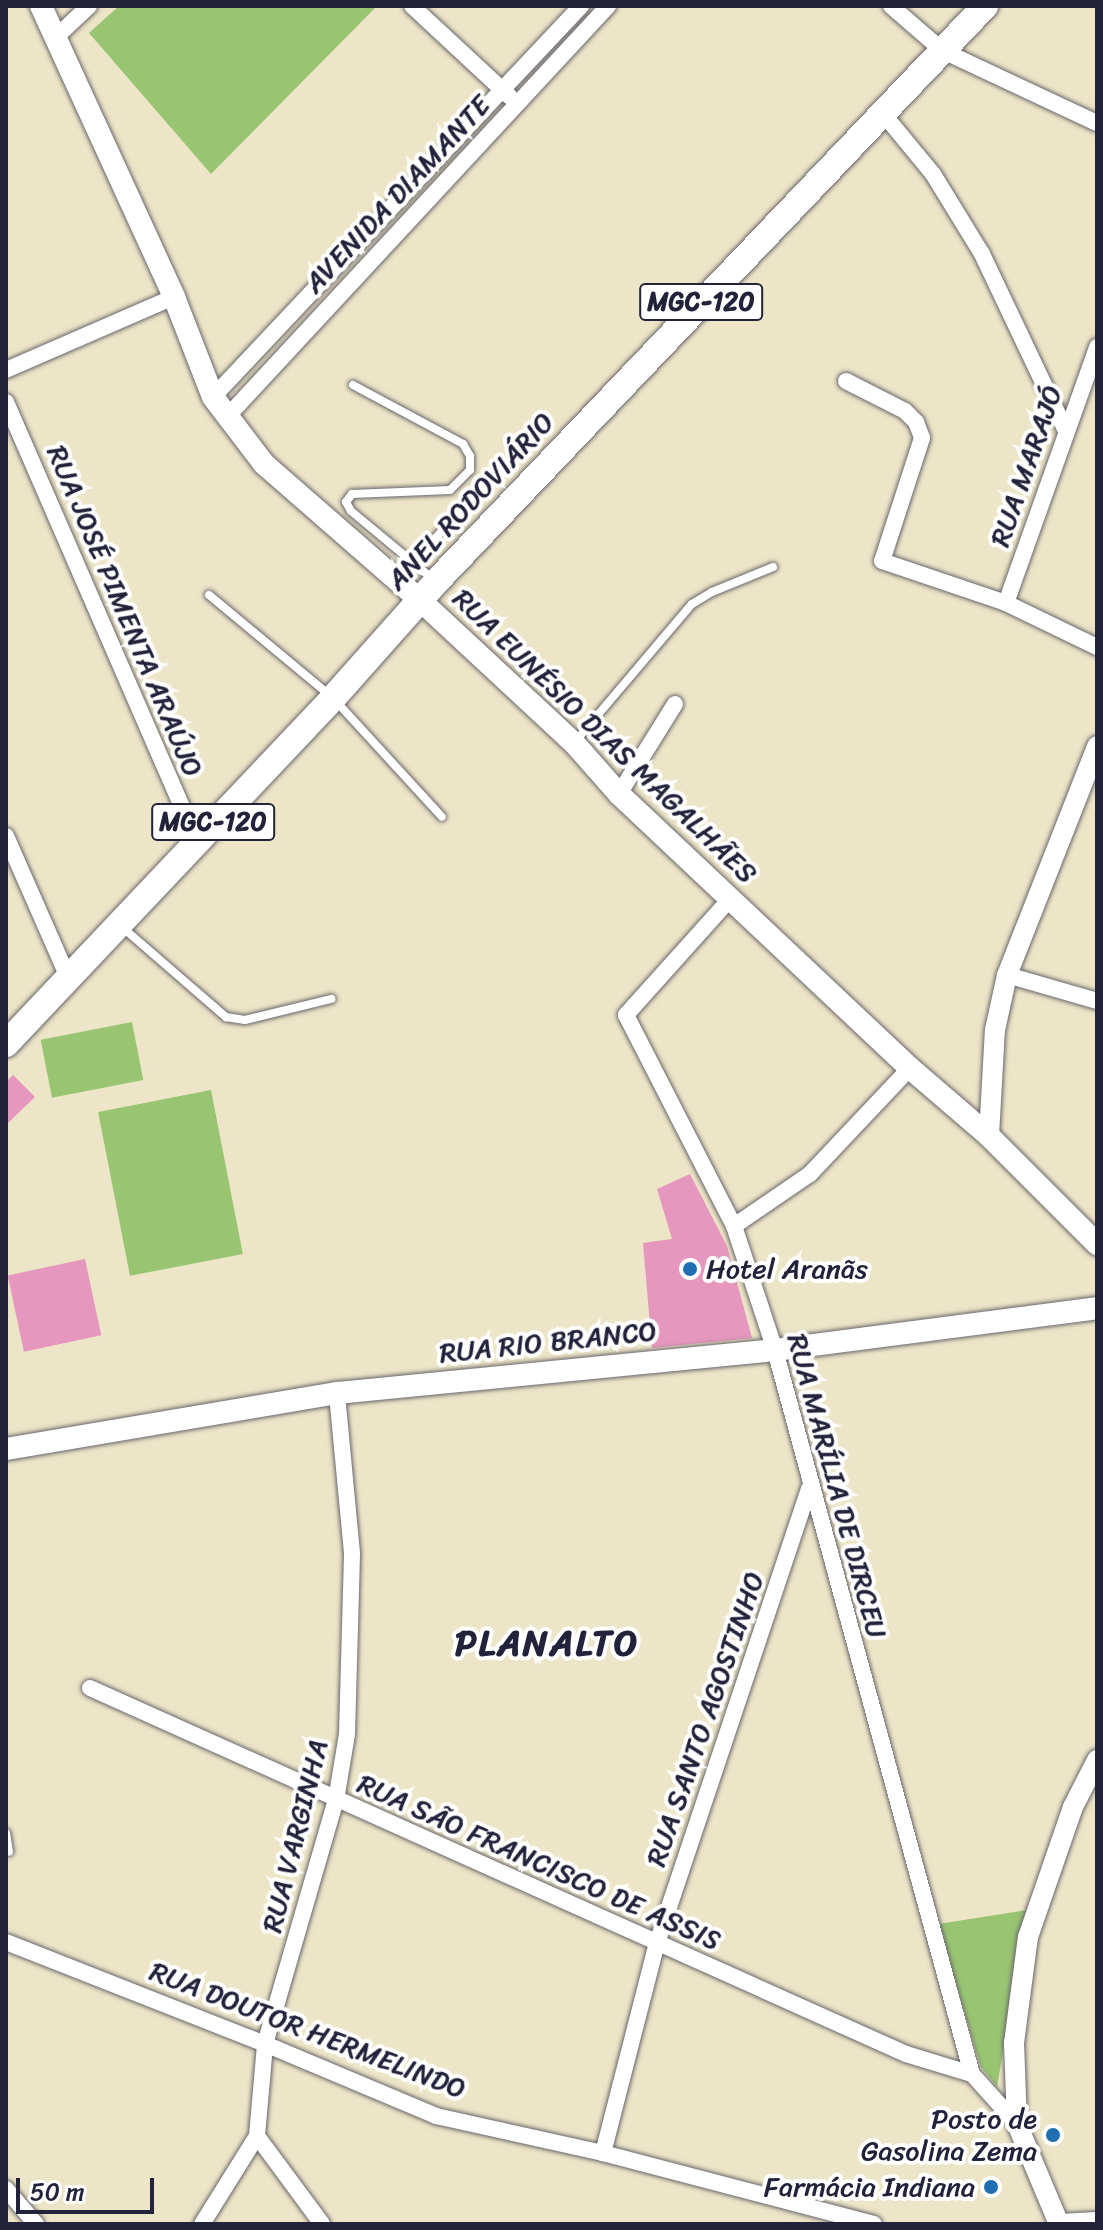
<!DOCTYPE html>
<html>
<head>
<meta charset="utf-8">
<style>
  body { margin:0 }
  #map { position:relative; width:1103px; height:2230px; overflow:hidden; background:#ede5c7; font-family:Sriracha,sans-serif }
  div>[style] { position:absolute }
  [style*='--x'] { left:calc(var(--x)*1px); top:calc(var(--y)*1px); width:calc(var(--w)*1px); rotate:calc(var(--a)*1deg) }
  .green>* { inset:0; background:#99c572; transform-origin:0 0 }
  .building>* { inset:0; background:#e697bd; transform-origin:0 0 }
  .roads { filter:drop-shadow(0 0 2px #69666c) drop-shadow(0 0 2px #69666c) }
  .service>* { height:8px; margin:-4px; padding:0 4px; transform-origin:4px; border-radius:4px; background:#fff }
  .minor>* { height:16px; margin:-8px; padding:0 8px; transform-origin:8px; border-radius:8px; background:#fff }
  .tertiary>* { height:20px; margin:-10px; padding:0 10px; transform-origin:10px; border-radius:10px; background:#fff }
  .secondary>* { height:22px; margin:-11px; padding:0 11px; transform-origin:11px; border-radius:11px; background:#fff }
  .primary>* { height:26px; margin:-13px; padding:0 13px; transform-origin:13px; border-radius:13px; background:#fff }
  .dots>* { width:22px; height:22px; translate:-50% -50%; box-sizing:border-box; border:4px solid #fff; border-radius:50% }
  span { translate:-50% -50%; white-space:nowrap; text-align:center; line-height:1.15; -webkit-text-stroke:8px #fff; paint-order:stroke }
  .shield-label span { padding:2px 6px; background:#fff; border:2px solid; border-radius:6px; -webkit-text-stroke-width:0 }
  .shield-label { font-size:26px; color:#22223b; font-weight:700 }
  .street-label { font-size:28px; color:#22223b }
  .poi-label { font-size:28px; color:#22223b }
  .left { translate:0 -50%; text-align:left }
  .right { translate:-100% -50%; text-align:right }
  .district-label { font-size:36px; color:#22223b; font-weight:700; letter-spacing:2px }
  .frame { position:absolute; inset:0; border:8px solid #22223b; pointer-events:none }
  .scale { position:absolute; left:16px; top:2178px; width:138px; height:36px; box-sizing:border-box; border:4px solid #22223b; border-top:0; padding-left:10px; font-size:24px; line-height:28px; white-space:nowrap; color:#22223b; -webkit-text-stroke:6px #fff; paint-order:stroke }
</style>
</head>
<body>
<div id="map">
  <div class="green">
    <div style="clip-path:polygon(119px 6px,377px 6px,211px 174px,89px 33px)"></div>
    <div style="left:132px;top:1022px;width:59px;height:93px;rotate:79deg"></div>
    <div style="left:211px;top:1090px;width:167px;height:115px;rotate:79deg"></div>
    <div style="clip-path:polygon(1027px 1910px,997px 2087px,981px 2067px,938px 1924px)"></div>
  </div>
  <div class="building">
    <div style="clip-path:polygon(13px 1075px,35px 1097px,6px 1125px,6px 1082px)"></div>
    <div style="clip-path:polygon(690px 1174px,727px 1246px,752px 1338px,652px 1348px,643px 1243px,672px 1239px,657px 1189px)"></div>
    <div style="left:85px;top:1259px;width:78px;height:79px;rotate:78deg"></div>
  </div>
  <div class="roads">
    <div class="service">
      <div style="--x:353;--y:385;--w:125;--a:28.2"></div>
      <div style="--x:463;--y:444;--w:14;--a:60"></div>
      <div style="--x:470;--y:456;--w:14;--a:90"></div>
      <div style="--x:470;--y:470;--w:28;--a:135"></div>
      <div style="--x:450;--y:490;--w:98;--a:177.7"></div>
      <div style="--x:352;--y:494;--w:10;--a:127"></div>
      <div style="--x:346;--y:502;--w:10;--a:61"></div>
      <div style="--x:351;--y:511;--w:107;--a:39.7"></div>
      <div style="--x:413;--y:563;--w:98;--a:-47.9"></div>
      <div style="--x:209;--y:595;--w:161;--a:39.7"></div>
      <div style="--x:333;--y:698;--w:161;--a:47.5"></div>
      <div style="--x:574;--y:743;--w:182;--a:-49.7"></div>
      <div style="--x:692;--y:604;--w:23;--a:-31"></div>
      <div style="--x:712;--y:592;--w:66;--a:-22.3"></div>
      <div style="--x:122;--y:927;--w:138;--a:40.9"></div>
      <div style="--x:226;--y:1017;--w:19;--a:9"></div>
      <div style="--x:245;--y:1020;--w:89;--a:-13.7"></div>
      <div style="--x:6;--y:1833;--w:19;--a:81"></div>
    </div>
    <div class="minor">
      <div style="--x:412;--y:6;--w:134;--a:42.9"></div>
      <div style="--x:891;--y:6;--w:69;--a:40.9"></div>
      <div style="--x:943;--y:51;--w:170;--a:25.1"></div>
      <div style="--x:54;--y:39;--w:48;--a:-43.3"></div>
      <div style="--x:881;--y:111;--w:82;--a:50.5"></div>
      <div style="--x:933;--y:174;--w:94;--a:58.5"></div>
      <div style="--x:982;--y:254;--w:194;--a:64.6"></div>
      <div style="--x:6;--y:370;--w:183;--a:-23.5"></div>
      <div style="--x:846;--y:381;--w:66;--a:27"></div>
      <div style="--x:905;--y:411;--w:16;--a:45"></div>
      <div style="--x:916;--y:422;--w:17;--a:69"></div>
      <div style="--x:922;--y:438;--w:129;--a:108"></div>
      <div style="--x:882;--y:561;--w:131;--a:18.7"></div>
      <div style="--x:1006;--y:603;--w:101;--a:25.8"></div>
      <div style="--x:213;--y:397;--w:537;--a:-46.74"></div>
      <div style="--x:6;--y:402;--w:477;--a:66.5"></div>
      <div style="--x:226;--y:418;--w:562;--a:-47.16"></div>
      <div style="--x:1006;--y:603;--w:272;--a:-70.4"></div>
      <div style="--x:619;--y:794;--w:106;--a:-58.1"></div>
      <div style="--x:6;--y:836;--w:154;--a:66.3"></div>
      <div style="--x:730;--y:899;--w:156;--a:131.9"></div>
      <div style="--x:626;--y:1015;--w:237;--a:62.9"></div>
      <div style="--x:734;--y:1226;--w:131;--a:71.7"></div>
      <div style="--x:775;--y:1350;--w:750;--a:74.78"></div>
      <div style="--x:972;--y:2074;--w:67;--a:48"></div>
      <div style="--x:1007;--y:975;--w:94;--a:16.1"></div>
      <div style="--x:734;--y:1226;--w:92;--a:-34.4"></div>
      <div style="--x:810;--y:1174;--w:146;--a:-46.7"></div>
      <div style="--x:90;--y:1688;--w:894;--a:24.16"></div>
      <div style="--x:906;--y:2054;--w:69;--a:16.9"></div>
      <div style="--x:6;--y:1942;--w:278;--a:21.5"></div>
      <div style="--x:265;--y:2044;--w:186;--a:22.8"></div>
      <div style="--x:436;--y:2116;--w:171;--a:12.5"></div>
      <div style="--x:603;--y:2153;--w:280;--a:14.7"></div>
      <div style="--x:257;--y:2136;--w:109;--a:53.5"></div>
      <div style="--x:603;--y:2153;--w:217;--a:-75.6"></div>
      <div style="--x:657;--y:1943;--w:479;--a:-71.5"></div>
      <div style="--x:6;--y:2189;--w:46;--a:49.4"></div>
      <div style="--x:202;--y:2224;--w:104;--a:-58"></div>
      <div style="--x:257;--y:2136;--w:92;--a:-85"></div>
      <div style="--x:265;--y:2044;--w:254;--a:-73.8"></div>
      <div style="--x:336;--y:1800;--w:67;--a:-80.5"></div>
      <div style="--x:347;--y:1734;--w:181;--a:-88.4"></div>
      <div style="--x:352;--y:1553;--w:161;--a:-95.4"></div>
    </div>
    <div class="tertiary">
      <div style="--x:989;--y:1136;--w:106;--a:-86.8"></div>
      <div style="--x:995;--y:1030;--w:56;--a:-77.7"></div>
      <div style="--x:1007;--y:975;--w:246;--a:-68.5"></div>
      <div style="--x:1059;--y:2224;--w:108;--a:-112.8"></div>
      <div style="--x:1017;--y:2124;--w:81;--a:-92.1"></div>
      <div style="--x:1014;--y:2043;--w:107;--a:-82.5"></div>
      <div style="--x:1028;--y:1937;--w:138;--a:-70.9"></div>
      <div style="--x:1073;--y:1807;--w:53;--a:-62.9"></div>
      <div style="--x:1060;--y:2224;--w:37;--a:-3"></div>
    </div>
    <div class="secondary">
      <div style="--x:41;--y:6;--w:320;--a:65.4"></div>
      <div style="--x:174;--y:297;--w:107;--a:68.7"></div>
      <div style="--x:213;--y:397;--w:84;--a:52.7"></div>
      <div style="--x:264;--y:464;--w:208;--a:41.1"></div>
      <div style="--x:421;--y:601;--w:209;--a:42.9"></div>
      <div style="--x:574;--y:743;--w:68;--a:48.6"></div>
      <div style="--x:619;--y:794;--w:400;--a:43.3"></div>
      <div style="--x:910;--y:1068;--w:104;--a:40.7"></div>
      <div style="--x:989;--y:1136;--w:153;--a:45"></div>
      <div style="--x:6;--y:1449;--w:336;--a:-9.6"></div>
      <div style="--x:337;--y:1393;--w:440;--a:-5.6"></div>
      <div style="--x:775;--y:1350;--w:325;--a:-7.4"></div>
    </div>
    <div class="primary">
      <div style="--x:6;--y:1044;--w:476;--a:-46.6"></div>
      <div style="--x:333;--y:698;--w:155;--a:-48.4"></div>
      <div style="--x:436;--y:582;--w:796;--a:-46.37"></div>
    </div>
  </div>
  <div class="dots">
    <div style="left:690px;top:1269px;background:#1f6fb2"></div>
    <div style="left:1053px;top:2135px;background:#1f6fb2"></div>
    <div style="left:991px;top:2187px;background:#1f6fb2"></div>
  </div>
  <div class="shield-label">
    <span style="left:701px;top:302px">MGC-120</span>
    <span style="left:213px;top:822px">MGC-120</span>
  </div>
  <div class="street-label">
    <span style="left:397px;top:194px;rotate:-47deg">AVENIDA DIAMANTE</span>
    <span style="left:1026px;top:466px;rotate:-71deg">RUA MARAJÓ</span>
    <span style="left:470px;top:501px;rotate:-47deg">ANEL RODOVIÁRIO</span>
    <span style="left:125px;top:611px;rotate:67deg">RUA JOSÉ PIMENTA ARAÚJO</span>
    <span style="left:605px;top:736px;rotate:44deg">RUA EUNÉSIO DIAS MAGALHÃES</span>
    <span style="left:548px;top:1342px;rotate:-6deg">RUA RIO BRANCO</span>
    <span style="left:837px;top:1486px;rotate:75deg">RUA MARÍLIA DE DIRCEU</span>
    <span style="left:705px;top:1719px;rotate:-71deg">RUA SANTO AGOSTINHO</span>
    <span style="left:295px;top:1836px;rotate:-76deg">RUA VARGINHA</span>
    <span style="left:539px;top:1862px;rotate:24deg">RUA SÃO FRANCISCO DE ASSIS</span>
    <span style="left:308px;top:2030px;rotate:21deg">RUA DOUTOR HERMELINDO</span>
  </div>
  <div class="poi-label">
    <span class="left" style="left:706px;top:1269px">Hotel Aranãs</span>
    <span class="right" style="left:1037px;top:2135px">Posto de<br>Gasolina Zema</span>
    <span class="right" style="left:975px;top:2187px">Farmácia Indiana</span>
  </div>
  <div class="district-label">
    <span style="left:547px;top:1644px">PLANALTO</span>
  </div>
  <div class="frame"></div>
  <div class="scale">50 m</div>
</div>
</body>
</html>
